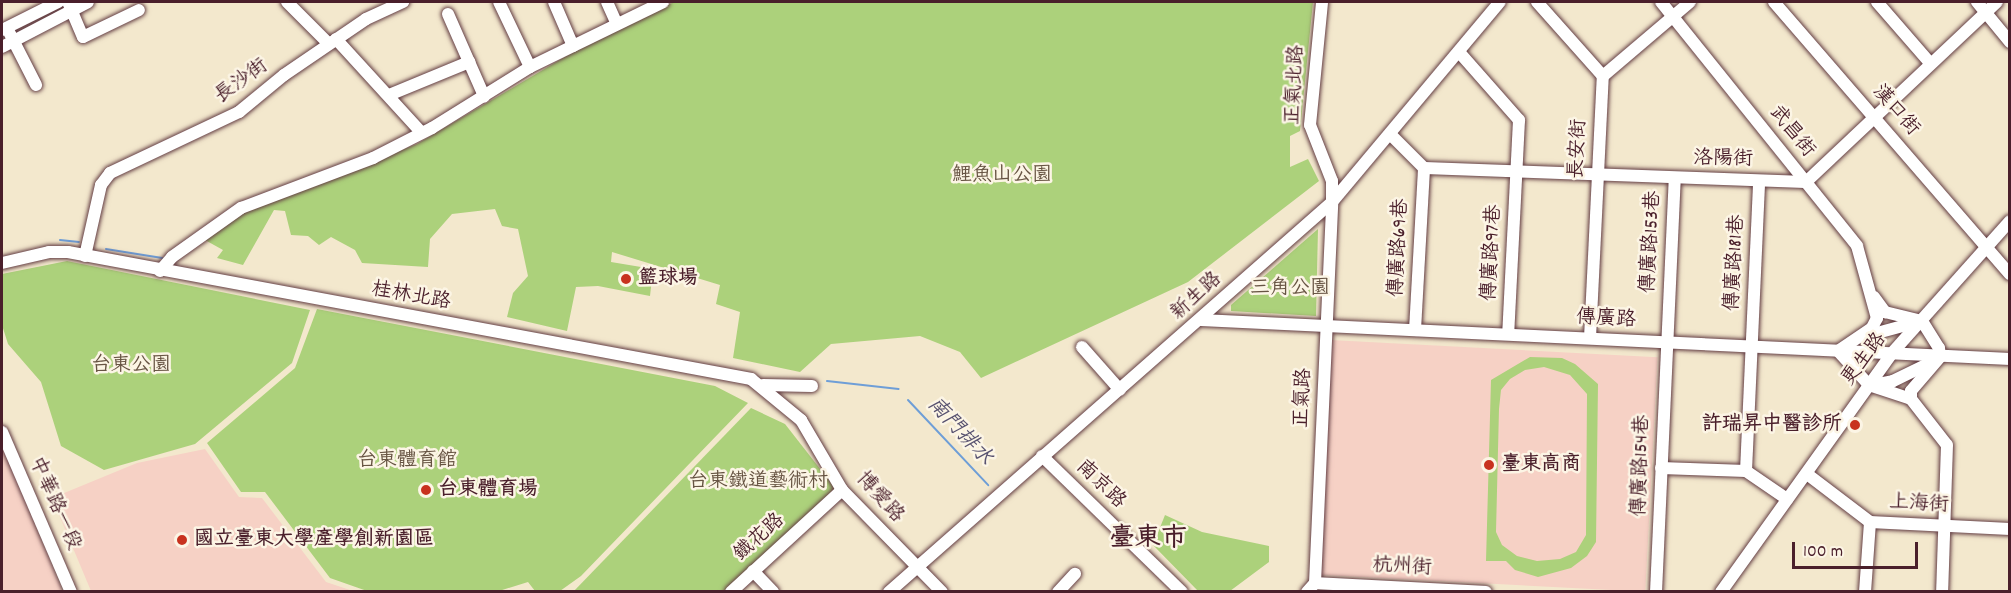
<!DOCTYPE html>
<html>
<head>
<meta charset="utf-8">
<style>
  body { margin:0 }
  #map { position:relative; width:2011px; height:593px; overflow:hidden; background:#f3e8cd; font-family:Dekko,"LXGW WenKai TC",sans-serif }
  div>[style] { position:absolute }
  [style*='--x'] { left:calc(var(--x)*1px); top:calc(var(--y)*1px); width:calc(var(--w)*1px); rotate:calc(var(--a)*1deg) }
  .built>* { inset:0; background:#f6d1c5; transform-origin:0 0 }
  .green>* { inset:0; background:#acd17b }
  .stream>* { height:2px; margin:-1px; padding:0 1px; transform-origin:1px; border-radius:1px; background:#6e9ed7 }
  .roads { filter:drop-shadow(0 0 2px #633d43) drop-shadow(0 0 2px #633d43) }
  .minor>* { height:12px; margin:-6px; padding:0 6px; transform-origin:6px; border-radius:6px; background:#fff }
  .dots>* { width:16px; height:16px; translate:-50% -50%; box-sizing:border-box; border:3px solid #fcf5e5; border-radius:50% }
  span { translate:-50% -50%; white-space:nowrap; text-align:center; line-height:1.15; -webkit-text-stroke:5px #fcf5e5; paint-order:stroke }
  .street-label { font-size:20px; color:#4a1f2b }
  .park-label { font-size:20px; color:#675443 }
  .poi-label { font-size:20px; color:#4a1f2b; font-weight:700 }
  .left { translate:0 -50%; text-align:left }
  .right { translate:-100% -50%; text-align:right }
  .water-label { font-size:21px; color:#585270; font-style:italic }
  .district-label { font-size:26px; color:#4a1f2b; font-weight:700 }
  .frame { position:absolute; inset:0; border:3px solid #4a1f2b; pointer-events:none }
  .scale { position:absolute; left:1792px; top:542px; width:126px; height:27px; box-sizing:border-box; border:3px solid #4a1f2b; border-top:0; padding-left:8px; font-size:18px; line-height:21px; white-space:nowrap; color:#4a1f2b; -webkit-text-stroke:4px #fcf5e5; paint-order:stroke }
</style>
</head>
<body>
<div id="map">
  <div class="built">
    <div style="left:1330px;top:340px;width:328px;height:235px;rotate:3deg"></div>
    <div style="clip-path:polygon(2px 446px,61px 587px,61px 591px,2px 591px)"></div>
    <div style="clip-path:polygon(205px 449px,239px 497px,262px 498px,326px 582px,353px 591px,91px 591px,52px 498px,137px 463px)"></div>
  </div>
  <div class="green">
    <div style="clip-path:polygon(674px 2px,1313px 2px,1300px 131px,1290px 136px,1290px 167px,1308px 159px,1319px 181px,1188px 282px,981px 378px,960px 352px,920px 336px,831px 344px,800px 372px,733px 358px,740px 312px,716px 304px,720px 285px,612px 252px,611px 262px,653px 269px,650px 296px,598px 286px,576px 287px,567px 331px,507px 317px,513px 293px,528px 276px,518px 229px,502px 226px,495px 209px,452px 214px,430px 239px,428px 267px,362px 263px,355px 250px,331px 237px,319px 245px,308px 236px,291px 235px,285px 211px,274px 210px,243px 265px,217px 258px,223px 250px,205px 240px,231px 217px,417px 144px,585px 45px)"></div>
    <div style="clip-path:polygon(1318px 229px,1316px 316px,1231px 311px,1231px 305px)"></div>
    <div style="clip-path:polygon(67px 261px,310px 310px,292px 363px,195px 444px,104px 470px,61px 446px,41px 382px,8px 344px,2px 325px,2px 274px)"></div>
    <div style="clip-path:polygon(317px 309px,715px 386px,748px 403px,581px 576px,560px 591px,535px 591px,528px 582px,499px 591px,367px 591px,330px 578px,265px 492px,241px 492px,207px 443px,295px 368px)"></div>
    <div style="clip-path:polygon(evenodd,1530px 357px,1562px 358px,1575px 364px,1598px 384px,1596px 542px,1587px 556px,1571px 568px,1538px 577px,1515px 570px,1506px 561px,1486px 561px,1491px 380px,1530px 357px,1544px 367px,1570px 375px,1587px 394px,1586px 535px,1576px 552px,1560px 559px,1537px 561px,1517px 556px,1502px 545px,1496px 532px,1499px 409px,1501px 390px,1510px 379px,1525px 370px,1544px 367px)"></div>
    <div style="clip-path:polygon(751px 408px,785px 424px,835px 488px,724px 591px,573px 592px)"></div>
    <div style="clip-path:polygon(1165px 515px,1202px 532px,1269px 546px,1269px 562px,1230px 591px,1198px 591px,1153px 545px)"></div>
  </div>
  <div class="stream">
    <div style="--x:60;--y:240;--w:19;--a:6"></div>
    <div style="--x:106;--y:249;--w:57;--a:9.1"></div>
    <div style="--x:827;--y:381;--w:72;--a:6.3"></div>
    <div style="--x:908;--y:400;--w:117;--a:46.7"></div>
  </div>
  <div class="roads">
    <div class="minor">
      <div style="--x:68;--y:2;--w:38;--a:67"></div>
      <div style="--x:83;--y:37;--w:62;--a:-25.7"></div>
      <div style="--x:287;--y:2;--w:59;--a:45"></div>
      <div style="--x:499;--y:2;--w:72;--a:64.5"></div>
      <div style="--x:554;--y:2;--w:48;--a:66.6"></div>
      <div style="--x:607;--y:2;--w:24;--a:66"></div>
      <div style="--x:1537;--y:2;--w:99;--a:48.3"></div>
      <div style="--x:1661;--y:2;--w:313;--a:51.2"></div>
      <div style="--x:1857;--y:246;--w:75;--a:74.5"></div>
      <div style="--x:1877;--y:318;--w:11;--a:117"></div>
      <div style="--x:1872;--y:328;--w:41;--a:145.9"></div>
      <div style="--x:1774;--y:2;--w:360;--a:49.1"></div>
      <div style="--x:1877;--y:2;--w:81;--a:49"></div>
      <div style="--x:1977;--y:2;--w:52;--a:50.5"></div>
      <div style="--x:448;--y:14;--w:90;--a:66.3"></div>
      <div style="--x:7;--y:28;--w:64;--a:63"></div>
      <div style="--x:2;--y:30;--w:63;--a:-26.6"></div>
      <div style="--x:336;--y:39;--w:126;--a:47.6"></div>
      <div style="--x:2;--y:47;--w:97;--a:-27.6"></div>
      <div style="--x:1459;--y:52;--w:91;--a:48.6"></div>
      <div style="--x:1519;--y:120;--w:214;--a:92.9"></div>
      <div style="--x:389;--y:95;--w:87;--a:-22.4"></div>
      <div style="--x:1391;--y:135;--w:47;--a:45"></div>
      <div style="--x:1424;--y:168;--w:382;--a:2.1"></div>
      <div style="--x:1806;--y:182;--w:262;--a:-43.3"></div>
      <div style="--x:85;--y:256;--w:73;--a:-77.3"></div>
      <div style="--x:101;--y:185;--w:15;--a:-53"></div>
      <div style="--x:110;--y:173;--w:143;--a:-25.3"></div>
      <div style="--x:239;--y:112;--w:58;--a:-39.4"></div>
      <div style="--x:284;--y:75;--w:99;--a:-34.3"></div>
      <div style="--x:366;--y:19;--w:41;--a:-24.7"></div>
      <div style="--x:2;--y:263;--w:48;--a:-13.2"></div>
      <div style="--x:49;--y:252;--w:19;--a:0"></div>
      <div style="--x:68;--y:252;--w:695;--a:10.53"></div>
      <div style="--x:751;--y:379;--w:65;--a:39.4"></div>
      <div style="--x:801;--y:420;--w:81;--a:59.6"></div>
      <div style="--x:842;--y:490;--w:143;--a:45.6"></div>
      <div style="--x:160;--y:271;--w:18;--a:-49"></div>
      <div style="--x:172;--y:257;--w:85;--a:-35.4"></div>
      <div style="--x:241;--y:208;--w:141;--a:-20.7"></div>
      <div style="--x:373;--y:158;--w:66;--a:-27"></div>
      <div style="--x:432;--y:128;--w:115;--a:-31.9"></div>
      <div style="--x:530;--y:67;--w:148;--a:-26"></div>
      <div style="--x:1874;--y:297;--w:19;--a:54"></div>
      <div style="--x:1885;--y:312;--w:38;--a:14"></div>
      <div style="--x:1922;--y:321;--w:32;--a:58"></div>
      <div style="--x:1939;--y:348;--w:9;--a:84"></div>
      <div style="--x:1940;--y:357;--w:45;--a:130.5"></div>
      <div style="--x:1911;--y:391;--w:8;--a:90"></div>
      <div style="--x:1201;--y:320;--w:810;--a:2.76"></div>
      <div style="--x:1415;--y:330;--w:162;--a:-86.8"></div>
      <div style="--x:1866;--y:336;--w:57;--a:-15.3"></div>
      <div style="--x:1590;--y:338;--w:262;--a:-87.2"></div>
      <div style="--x:1603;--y:76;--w:114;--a:-40.4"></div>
      <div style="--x:1082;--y:347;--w:57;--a:48.5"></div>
      <div style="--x:1838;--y:351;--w:46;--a:47.6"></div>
      <div style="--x:1869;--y:385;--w:44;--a:18.4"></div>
      <div style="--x:1911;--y:399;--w:58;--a:52"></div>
      <div style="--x:1947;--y:445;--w:147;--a:91.9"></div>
      <div style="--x:763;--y:385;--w:49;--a:1.2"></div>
      <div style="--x:1873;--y:385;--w:20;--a:-11"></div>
      <div style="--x:1893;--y:381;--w:43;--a:-26"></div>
      <div style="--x:2;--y:432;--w:174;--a:66.7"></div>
      <div style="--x:1042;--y:456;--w:195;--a:44.2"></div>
      <div style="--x:1661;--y:468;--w:85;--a:2"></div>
      <div style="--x:1746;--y:471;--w:50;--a:34.3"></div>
      <div style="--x:1746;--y:471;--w:290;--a:-87.4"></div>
      <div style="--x:1807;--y:474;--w:79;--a:37.3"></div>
      <div style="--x:1870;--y:522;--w:140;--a:2.9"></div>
      <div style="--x:753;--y:571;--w:29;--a:46"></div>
      <div style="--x:1315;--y:583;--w:171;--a:3"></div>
      <div style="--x:731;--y:592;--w:151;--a:-42.6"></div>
      <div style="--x:889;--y:592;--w:590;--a:-41.36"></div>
      <div style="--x:1332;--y:202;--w:261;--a:-50"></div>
      <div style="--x:1058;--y:592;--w:25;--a:-47"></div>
      <div style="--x:1307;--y:592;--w:12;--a:-48"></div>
      <div style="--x:1315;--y:583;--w:381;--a:-87.4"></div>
      <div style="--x:1332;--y:202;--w:21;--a:-90"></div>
      <div style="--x:1332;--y:181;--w:60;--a:-111.4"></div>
      <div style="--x:1310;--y:125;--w:124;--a:-84.4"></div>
      <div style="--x:1656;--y:592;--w:413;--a:-87.4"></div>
      <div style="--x:1721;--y:592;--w:294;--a:-54.4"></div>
      <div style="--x:1892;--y:353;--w:177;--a:-48.2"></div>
      <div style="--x:1865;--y:592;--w:70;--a:-85.9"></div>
    </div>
  </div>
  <div class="dots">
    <div style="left:626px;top:279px;background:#c8321e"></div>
    <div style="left:1855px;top:425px;background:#c8321e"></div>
    <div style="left:1489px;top:465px;background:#c8321e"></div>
    <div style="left:426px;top:490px;background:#c8321e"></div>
    <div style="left:182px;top:540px;background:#c8321e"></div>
  </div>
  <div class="street-label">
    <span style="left:242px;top:82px;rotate:-36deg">長沙街</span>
    <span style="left:1296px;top:85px;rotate:-87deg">正氣北路</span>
    <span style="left:1895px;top:111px;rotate:49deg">漢口街</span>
    <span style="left:1791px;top:132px;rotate:51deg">武昌街</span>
    <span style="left:1579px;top:149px;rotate:-87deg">長安街</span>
    <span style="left:1723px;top:160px;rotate:1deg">洛陽街</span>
    <span style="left:1652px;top:242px;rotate:-87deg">傳廣路153巷</span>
    <span style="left:1400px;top:248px;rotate:-87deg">傳廣路69巷</span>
    <span style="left:1493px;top:253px;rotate:-87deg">傳廣路97巷</span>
    <span style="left:1736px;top:263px;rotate:-87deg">傳廣路181巷</span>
    <span style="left:411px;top:297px;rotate:10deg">桂林北路</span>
    <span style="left:1197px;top:297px;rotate:-42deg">新生路</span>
    <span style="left:1606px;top:320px;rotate:3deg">傳廣路</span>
    <span style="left:1865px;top:360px;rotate:-53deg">更生路</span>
    <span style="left:1304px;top:398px;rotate:-87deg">正氣路</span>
    <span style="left:1642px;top:466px;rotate:-88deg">傳廣路154巷</span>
    <span style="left:1100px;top:485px;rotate:44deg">南京路</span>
    <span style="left:879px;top:498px;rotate:48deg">博愛路</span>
    <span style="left:54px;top:504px;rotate:66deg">中華路一段</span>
    <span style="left:1919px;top:505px;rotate:3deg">上海街</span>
    <span style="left:760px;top:538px;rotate:-42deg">鐵花路</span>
    <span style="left:1402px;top:568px;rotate:3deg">杭州街</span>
  </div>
  <div class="park-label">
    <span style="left:1002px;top:176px">鯉魚山公園</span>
    <span style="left:1290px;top:289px">三角公園</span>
    <span style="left:131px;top:366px">台東公園</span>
    <span style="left:407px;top:461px">台東體育館</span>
    <span style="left:758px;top:482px">台東鐵道藝術村</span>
  </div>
  <div class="poi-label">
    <span class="left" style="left:638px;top:279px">籃球場</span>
    <span class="right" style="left:1842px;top:425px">許瑞昇中醫診所</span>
    <span class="left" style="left:1501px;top:465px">臺東高商</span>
    <span class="left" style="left:438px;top:490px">台東體育場</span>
    <span class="left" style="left:194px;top:540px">國立臺東大學產學創新園區</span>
  </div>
  <div class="water-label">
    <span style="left:959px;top:432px;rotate:47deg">南門排水</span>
  </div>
  <div class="district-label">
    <span style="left:1148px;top:540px">臺東市</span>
  </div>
  <div class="frame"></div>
  <div class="scale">100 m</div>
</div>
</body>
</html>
